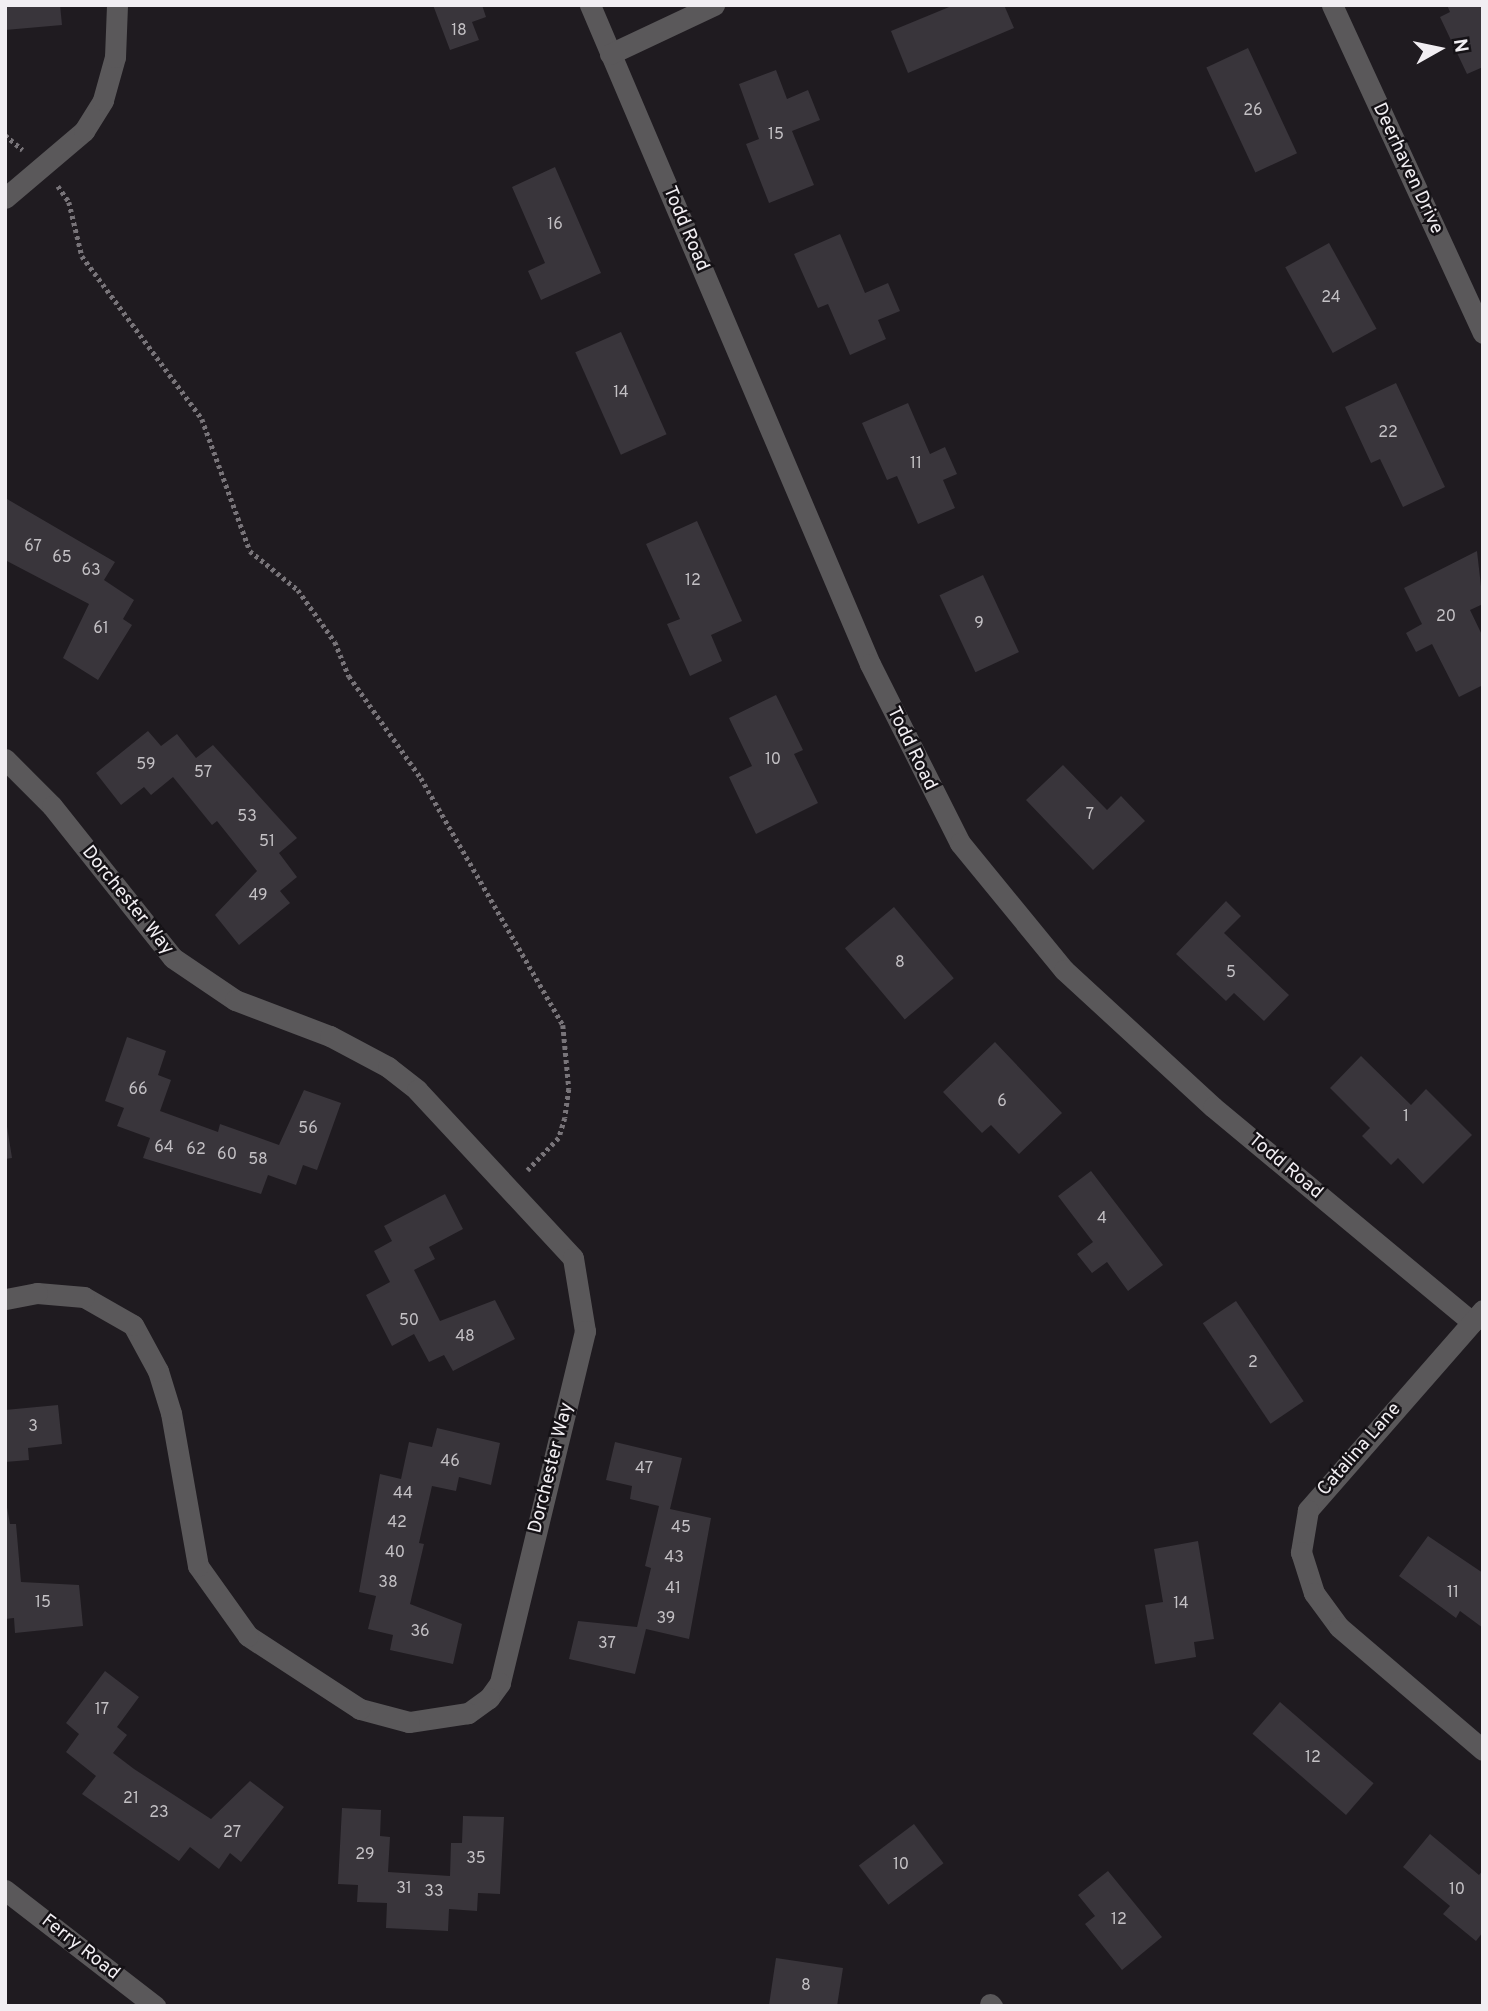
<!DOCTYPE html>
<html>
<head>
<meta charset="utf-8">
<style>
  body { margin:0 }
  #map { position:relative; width:1488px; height:2011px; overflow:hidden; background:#1f1b20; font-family:Overpass,sans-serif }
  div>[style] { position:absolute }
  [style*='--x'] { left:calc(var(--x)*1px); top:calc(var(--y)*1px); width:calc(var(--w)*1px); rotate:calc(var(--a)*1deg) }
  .building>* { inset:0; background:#39353b; transform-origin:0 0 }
  .path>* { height:4.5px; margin-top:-2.25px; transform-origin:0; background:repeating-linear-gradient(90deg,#787479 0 3.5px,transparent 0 7px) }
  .street>* { height:21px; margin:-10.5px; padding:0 10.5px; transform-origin:10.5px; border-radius:10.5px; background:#5a585a }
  span { translate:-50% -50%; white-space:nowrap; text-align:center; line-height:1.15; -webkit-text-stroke:5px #151216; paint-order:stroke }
  .number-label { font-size:16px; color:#c3c0c4 }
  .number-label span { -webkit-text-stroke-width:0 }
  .street-label { font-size:19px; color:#f1eef2 }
  .frame { position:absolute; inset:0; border:7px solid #f1eef2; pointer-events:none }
  .north { position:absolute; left:1404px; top:14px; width:70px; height:70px; -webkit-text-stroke:5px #151216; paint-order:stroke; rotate:81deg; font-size:19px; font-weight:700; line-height:28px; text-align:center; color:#f1eef2 }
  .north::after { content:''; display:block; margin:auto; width:24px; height:32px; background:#f1eef2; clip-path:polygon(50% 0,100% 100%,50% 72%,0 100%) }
</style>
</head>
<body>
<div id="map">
  <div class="building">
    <div style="clip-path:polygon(5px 5px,60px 5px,62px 25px,5px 30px)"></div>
    <div style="clip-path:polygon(433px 5px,482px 5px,486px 17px,472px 22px,479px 40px,450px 50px)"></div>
    <div style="clip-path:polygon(954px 5px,1004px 5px,1014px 28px,908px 73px,891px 31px)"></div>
    <div style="clip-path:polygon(1447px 5px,1483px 5px,1483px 67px,1467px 74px,1440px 17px,1450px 12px)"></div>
    <div style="left:1248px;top:48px;width:116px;height:46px;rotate:65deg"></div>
    <div style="clip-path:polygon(776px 70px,787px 99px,808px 90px,820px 120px,792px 131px,814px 185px,769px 203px,746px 144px,759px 139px,739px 84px)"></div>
    <div style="clip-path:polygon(555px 167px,601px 273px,541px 300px,528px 271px,545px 263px,512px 187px)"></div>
    <div style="clip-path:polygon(840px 234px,865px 293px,888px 283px,900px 311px,878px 320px,886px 339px,850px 355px,828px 304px,818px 308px,794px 254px)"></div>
    <div style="left:1329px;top:243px;width:98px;height:50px;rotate:61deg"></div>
    <div style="left:621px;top:332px;width:112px;height:50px;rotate:66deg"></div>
    <div style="clip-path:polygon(1396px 383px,1445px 487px,1403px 507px,1380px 459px,1371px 463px,1345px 407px)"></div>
    <div style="clip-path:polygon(908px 403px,930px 454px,945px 447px,957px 474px,943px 480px,955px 508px,918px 524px,897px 476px,887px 480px,862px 423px)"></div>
    <div style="clip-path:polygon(7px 499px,115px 562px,104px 580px,134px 600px,123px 619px,132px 625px,98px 680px,63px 658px,89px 604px,5px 560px)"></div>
    <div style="clip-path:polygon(697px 521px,742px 621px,711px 635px,722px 661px,690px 676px,667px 624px,680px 619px,646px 544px)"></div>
    <div style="clip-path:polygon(1477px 551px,1483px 604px,1470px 610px,1483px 637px,1483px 685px,1459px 697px,1432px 644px,1416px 652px,1406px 633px,1422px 624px,1404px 588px)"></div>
    <div style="left:983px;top:575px;width:85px;height:48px;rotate:65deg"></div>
    <div style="clip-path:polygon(776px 695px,803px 750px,794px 754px,818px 803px,756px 834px,729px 777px,752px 766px,729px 718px)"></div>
    <div style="clip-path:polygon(148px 731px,161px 746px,177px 734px,196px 758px,213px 745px,297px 838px,279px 853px,297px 877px,280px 891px,290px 903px,239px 945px,215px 915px,257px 871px,217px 821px,212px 825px,173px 777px,151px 795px,144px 787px,121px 805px,96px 773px)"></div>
    <div style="clip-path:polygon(1063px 765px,1107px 810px,1121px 796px,1145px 821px,1093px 870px,1026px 800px)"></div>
    <div style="clip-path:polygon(1226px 901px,1241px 916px,1224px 933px,1289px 995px,1264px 1021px,1234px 993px,1226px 1001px,1176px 954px)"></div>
    <div style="left:894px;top:907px;width:93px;height:64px;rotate:50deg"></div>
    <div style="clip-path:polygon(127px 1037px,166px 1051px,158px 1075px,171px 1080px,160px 1111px,218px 1132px,220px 1124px,279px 1145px,304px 1090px,341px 1103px,317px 1170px,303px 1165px,296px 1185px,268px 1175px,261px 1194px,143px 1158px,150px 1138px,117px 1126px,124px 1108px,105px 1101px)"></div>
    <div style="clip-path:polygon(995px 1042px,1062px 1113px,1019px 1154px,991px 1125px,982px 1133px,943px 1092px)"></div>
    <div style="clip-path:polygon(1361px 1056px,1411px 1105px,1426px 1089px,1472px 1135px,1423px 1184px,1398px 1158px,1391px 1165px,1362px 1136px,1370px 1128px,1330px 1088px)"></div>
    <div style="clip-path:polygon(5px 1114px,12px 1158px,5px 1159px)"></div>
    <div style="clip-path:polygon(1091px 1171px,1163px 1265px,1128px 1291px,1107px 1262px,1092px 1273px,1077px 1254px,1093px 1242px,1058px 1196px)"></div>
    <div style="clip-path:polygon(445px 1194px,463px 1229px,429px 1247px,435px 1259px,414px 1270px,440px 1321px,495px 1300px,515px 1339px,453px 1371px,444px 1355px,429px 1362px,414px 1334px,392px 1346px,366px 1295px,390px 1282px,374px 1251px,392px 1241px,384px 1226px)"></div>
    <div style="left:1236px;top:1301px;width:121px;height:40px;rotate:56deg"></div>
    <div style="clip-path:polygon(58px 1405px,62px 1444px,28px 1448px,29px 1460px,5px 1462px,5px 1410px)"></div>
    <div style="clip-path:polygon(437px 1428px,500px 1443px,491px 1485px,459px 1477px,456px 1491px,432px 1486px,419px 1543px,424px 1544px,410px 1604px,462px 1624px,453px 1664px,390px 1650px,393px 1635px,368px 1629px,376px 1596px,359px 1592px,380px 1474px,401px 1479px,409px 1442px,432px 1447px)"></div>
    <div style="clip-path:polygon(615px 1442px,682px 1458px,670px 1509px,711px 1518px,689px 1639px,646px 1629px,635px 1674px,569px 1659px,578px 1621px,637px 1627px,651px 1568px,645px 1566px,659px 1506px,630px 1499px,632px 1486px,606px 1480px)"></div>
    <div style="clip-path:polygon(5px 1496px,10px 1524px,16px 1524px,21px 1582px,79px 1585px,83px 1626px,15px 1633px,14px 1618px,5px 1619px)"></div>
    <div style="clip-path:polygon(1428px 1536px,1483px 1573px,1483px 1628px,1460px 1611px,1456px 1618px,1399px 1576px)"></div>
    <div style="clip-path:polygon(1198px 1541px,1214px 1639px,1194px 1642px,1196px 1657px,1155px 1664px,1145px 1605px,1163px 1602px,1154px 1549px)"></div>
    <div style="clip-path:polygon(105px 1671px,139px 1697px,117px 1727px,127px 1735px,113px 1753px,134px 1769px,211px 1819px,250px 1781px,284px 1807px,241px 1862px,230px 1853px,219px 1869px,190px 1847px,179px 1861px,82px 1794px,96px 1776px,66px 1752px,79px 1734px,66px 1723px)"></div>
    <div style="left:1280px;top:1702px;width:124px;height:42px;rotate:41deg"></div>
    <div style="clip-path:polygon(342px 1808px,381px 1810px,380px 1836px,390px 1837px,388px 1872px,450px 1876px,451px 1843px,462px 1843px,463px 1816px,504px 1817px,500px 1894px,478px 1893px,477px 1911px,449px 1909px,448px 1931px,386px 1928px,387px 1903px,357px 1902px,358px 1885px,338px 1884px)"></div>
    <div style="left:914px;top:1824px;width:49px;height:69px;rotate:53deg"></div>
    <div style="clip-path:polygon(1430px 1834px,1479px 1875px,1483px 1870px,1483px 1932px,1476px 1941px,1443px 1914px,1450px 1906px,1403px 1867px)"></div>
    <div style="clip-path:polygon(1108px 1871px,1162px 1937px,1122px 1970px,1085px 1924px,1095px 1916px,1078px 1895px)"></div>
    <div style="clip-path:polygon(776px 1958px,843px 1968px,837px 2006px,769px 2005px)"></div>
  </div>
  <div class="path">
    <div style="--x:5;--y:135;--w:23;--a:40"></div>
    <div style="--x:58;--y:186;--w:19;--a:55"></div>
    <div style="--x:69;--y:202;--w:56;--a:76.5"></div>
    <div style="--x:82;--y:256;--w:202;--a:53.6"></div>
    <div style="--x:202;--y:419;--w:140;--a:70"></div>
    <div style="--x:250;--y:551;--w:62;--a:39.1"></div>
    <div style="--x:298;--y:590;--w:64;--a:54.6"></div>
    <div style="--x:335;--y:642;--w:37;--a:68"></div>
    <div style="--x:349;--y:676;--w:125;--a:54.8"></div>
    <div style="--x:421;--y:778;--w:285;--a:60.1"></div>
    <div style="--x:563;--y:1025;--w:64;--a:84.6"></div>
    <div style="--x:569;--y:1089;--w:29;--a:98"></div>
    <div style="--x:565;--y:1118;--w:21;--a:107"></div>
    <div style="--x:559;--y:1138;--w:45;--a:134.1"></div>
  </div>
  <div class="street">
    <div style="--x:590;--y:5;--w:716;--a:66.98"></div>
    <div style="--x:870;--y:664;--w:200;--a:63.3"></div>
    <div style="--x:960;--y:843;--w:164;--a:50.7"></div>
    <div style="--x:1064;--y:970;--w:202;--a:42.6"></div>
    <div style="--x:1213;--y:1107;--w:337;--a:39.7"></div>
    <div style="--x:1332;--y:5;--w:361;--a:65.3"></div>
    <div style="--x:610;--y:54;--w:115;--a:-25.2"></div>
    <div style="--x:5;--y:198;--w:104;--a:-40.3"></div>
    <div style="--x:84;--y:131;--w:36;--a:-58"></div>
    <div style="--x:103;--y:100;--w:45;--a:-74.4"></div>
    <div style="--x:115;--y:57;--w:52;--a:-87.8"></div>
    <div style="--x:5;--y:759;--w:66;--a:45"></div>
    <div style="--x:52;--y:806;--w:194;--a:51.5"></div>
    <div style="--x:173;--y:958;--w:75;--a:34.1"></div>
    <div style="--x:235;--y:1000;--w:102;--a:20.8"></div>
    <div style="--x:330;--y:1036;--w:66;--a:28.1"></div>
    <div style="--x:388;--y:1067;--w:37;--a:38"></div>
    <div style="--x:417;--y:1090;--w:229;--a:47.1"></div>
    <div style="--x:573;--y:1258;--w:74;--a:80.7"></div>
    <div style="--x:585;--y:1331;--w:362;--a:103.6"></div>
    <div style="--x:500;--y:1683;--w:19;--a:126"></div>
    <div style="--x:489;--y:1698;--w:26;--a:144"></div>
    <div style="--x:468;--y:1713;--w:60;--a:171.3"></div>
    <div style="--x:409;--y:1722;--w:51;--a:-165.1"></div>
    <div style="--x:360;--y:1709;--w:134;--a:-146.9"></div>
    <div style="--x:248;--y:1636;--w:86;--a:-125.5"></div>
    <div style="--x:198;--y:1566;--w:155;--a:-100"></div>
    <div style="--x:171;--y:1413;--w:44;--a:-107.2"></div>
    <div style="--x:158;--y:1371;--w:52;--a:-118.5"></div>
    <div style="--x:133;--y:1325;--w:56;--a:-150.3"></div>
    <div style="--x:84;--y:1297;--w:47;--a:-175.1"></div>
    <div style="--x:37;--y:1293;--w:33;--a:169"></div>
    <div style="--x:1483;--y:1310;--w:266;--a:131.2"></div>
    <div style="--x:1308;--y:1510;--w:43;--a:99.5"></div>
    <div style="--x:1301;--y:1552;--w:43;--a:72.4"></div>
    <div style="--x:1314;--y:1593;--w:42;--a:53.7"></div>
    <div style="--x:1339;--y:1627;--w:189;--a:40.5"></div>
    <div style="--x:5;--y:1890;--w:190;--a:37.7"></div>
    <div style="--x:990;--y:2004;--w:3;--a:45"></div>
  </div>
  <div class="number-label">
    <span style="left:459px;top:31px">18</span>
    <span style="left:1253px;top:111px">26</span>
    <span style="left:776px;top:135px">15</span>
    <span style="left:555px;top:225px">16</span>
    <span style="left:1331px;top:298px">24</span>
    <span style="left:621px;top:393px">14</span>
    <span style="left:1388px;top:433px">22</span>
    <span style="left:916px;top:464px">11</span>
    <span style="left:33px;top:547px">67</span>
    <span style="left:62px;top:558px">65</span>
    <span style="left:91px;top:571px">63</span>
    <span style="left:693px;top:581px">12</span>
    <span style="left:1446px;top:617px">20</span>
    <span style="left:979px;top:624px">9</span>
    <span style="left:101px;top:629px">61</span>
    <span style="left:773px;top:760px">10</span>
    <span style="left:146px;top:765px">59</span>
    <span style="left:203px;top:773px">57</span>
    <span style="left:1090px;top:815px">7</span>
    <span style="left:247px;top:817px">53</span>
    <span style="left:267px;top:842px">51</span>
    <span style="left:258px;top:896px">49</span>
    <span style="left:900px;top:963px">8</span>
    <span style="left:1231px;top:973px">5</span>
    <span style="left:138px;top:1090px">66</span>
    <span style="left:1002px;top:1102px">6</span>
    <span style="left:1406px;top:1117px">1</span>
    <span style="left:308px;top:1129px">56</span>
    <span style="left:164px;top:1148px">64</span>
    <span style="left:196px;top:1150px">62</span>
    <span style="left:227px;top:1155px">60</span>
    <span style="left:258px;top:1160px">58</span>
    <span style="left:1102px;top:1219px">4</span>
    <span style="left:409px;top:1321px">50</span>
    <span style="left:465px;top:1337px">48</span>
    <span style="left:1253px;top:1363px">2</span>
    <span style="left:33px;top:1427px">3</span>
    <span style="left:450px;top:1462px">46</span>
    <span style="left:644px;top:1469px">47</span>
    <span style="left:403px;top:1494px">44</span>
    <span style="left:397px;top:1523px">42</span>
    <span style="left:681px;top:1528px">45</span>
    <span style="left:395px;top:1553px">40</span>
    <span style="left:674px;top:1558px">43</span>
    <span style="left:388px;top:1583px">38</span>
    <span style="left:673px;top:1589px">41</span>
    <span style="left:1453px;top:1593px">11</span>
    <span style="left:43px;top:1603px">15</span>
    <span style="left:1181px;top:1604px">14</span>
    <span style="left:666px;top:1619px">39</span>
    <span style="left:420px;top:1632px">36</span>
    <span style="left:607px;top:1644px">37</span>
    <span style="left:102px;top:1710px">17</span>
    <span style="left:1313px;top:1758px">12</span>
    <span style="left:131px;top:1799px">21</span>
    <span style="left:159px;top:1813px">23</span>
    <span style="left:232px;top:1833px">27</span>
    <span style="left:365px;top:1855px">29</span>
    <span style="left:476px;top:1859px">35</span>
    <span style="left:901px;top:1865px">10</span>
    <span style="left:404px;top:1889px">31</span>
    <span style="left:1457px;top:1890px">10</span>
    <span style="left:434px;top:1892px">33</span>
    <span style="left:1119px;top:1920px">12</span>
    <span style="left:806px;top:1986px">8</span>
  </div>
  <div class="street-label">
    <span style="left:1407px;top:169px;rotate:65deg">Deerhaven Drive</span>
    <span style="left:685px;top:229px;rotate:67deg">Todd Road</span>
    <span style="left:911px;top:749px;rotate:64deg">Todd Road</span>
    <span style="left:127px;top:901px;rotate:51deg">Dorchester Way</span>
    <span style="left:1285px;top:1167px;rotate:40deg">Todd Road</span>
    <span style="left:1360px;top:1450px;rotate:-49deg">Catalina Lane</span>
    <span style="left:552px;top:1468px;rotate:-76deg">Dorchester Way</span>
    <span style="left:80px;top:1948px;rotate:38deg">Ferry Road</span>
  </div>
  <div class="frame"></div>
  <div class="north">N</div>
</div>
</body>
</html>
